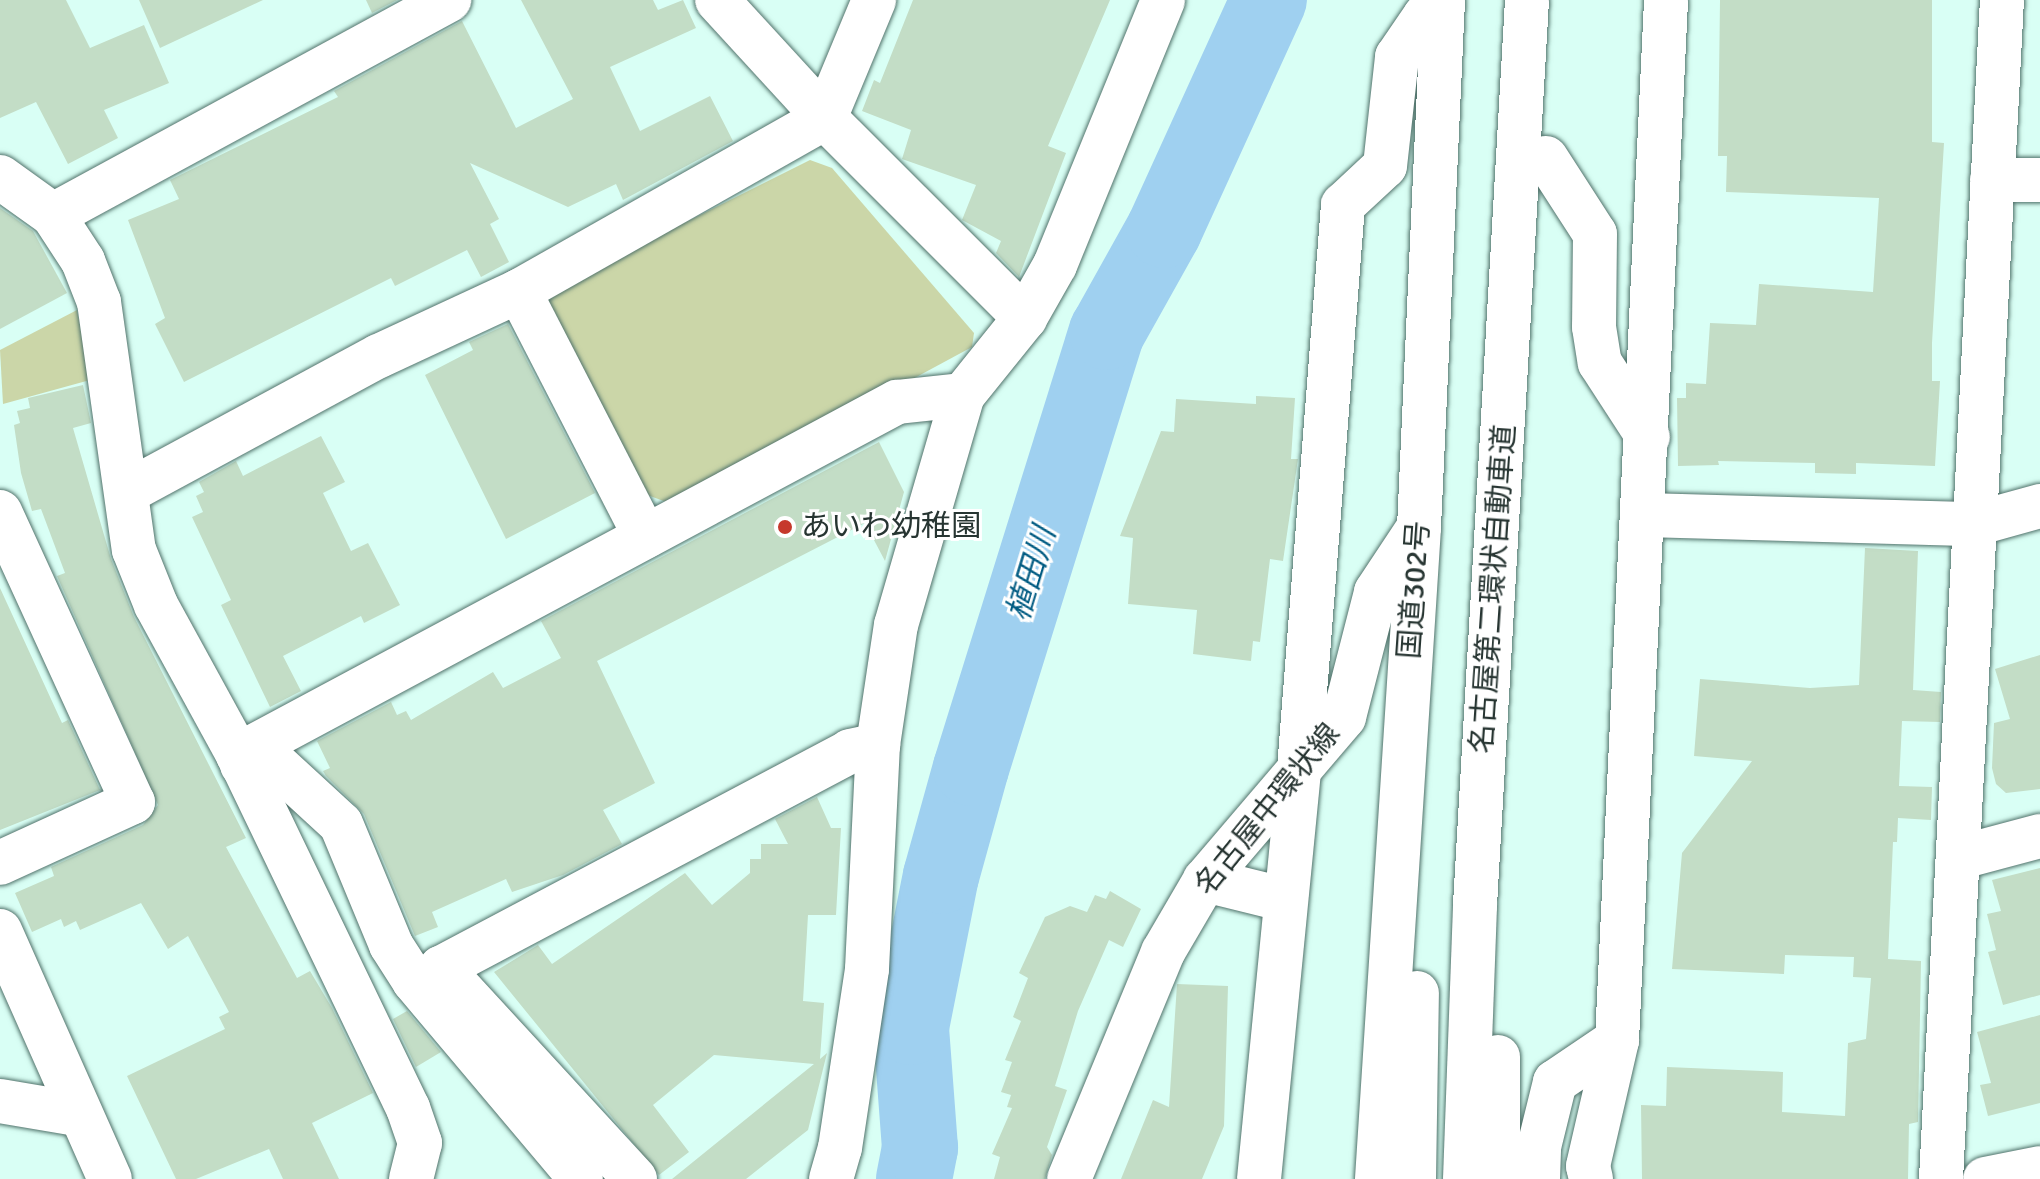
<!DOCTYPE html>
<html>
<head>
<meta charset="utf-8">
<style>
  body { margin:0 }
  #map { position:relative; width:2040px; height:1179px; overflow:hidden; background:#d9fff5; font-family:Signika,"Noto Sans JP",sans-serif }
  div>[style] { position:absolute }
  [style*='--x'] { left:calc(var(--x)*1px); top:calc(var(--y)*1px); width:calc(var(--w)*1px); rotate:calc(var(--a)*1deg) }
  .green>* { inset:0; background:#cbd6a8 }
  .river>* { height:76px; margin:-38px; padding:0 38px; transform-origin:38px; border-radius:38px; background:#9fd0f0 }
  .building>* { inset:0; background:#c3ddc6 }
  .roads { filter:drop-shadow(0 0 2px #51736b) drop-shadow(0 0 2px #51736b) }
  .minor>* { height:44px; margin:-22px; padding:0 22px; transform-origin:22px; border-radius:22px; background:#fff }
  .major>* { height:44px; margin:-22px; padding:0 22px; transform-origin:22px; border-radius:22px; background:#fff }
  .highway>* { height:44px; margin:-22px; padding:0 22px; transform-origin:22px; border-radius:22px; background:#fff }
  .dots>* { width:22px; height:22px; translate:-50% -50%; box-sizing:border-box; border:4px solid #fff; border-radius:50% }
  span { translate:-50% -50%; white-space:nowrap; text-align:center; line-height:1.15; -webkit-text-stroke:6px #fff; paint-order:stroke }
  .poi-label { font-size:30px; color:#273532 }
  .left { translate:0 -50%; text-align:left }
  .street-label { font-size:30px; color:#273532 }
  .water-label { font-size:32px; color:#005b82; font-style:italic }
</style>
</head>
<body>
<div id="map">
  <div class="green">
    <div style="clip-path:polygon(810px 160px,832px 168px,974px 333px,972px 347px,677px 506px,634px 490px,543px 317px,552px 289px)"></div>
    <div style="clip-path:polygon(77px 310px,90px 380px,3px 404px,0 350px)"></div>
  </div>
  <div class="river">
    <div style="--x:914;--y:1179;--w:32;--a:-79"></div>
    <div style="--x:920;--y:1148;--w:121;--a:-94.3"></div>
    <div style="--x:911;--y:1027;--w:154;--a:-78.8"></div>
    <div style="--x:941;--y:876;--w:112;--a:-74.5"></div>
    <div style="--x:971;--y:768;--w:457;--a:-72.7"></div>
    <div style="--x:1107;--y:332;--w:117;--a:-60.8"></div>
    <div style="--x:1164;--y:230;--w:253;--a:-65.5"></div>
  </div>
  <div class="building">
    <div style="clip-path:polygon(0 0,66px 0,90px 48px,144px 25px,169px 83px,104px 110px,118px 138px,68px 164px,36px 102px,0 118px)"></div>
    <div style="clip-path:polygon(139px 0,263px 0,160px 48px)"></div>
    <div style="clip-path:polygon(366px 0,397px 0,372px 13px)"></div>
    <div style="clip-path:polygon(521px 0,653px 0,658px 10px,683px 0,696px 28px,610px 67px,640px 131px,710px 96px,733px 141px,623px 200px,616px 184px,568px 207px,470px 163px,499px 219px,490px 224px,509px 262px,481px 277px,467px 250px,395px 286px,391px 278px,184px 382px,155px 324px,165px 318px,128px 220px,179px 199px,170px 180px,338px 97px,334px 91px,462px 21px,516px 128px,573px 99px)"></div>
    <div style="clip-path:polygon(913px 0,1110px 0,1048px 146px,1066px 153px,1019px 277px,996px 253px,1001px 241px,962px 220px,976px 185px,902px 159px,911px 130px,862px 111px,874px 80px,880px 83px)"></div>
    <div style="clip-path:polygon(1720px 0,1932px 0,1932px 142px,1944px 143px,1932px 343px,1932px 381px,1940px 381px,1935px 466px,1856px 463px,1856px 474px,1815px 473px,1815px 463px,1718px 461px,1719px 465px,1678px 466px,1677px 398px,1686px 398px,1686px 383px,1706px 384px,1710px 323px,1756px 325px,1759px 284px,1873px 292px,1879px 198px,1726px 192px,1727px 156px,1718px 156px)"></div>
    <div style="clip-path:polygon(0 208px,33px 231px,67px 293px,0 329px)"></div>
    <div style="clip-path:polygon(508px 324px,595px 493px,506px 539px,425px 375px,473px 350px,469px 342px)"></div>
    <div style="clip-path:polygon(83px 385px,91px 423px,73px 428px,111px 559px,134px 617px,246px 838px,226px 847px,297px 978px,310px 971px,332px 1008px,373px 1093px,312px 1123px,339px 1179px,283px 1179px,269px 1149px,196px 1179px,176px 1179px,127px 1076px,225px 1029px,219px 1017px,229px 1012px,188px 936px,168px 949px,141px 903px,80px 930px,76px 921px,64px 927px,61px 919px,32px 932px,15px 893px,54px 876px,51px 867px,143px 825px,158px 805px,57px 576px,65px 573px,41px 509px,32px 511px,21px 473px,14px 425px,20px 423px,17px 411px,30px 408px,28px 398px)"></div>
    <div style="clip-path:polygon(1256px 396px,1295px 398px,1291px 459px,1298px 459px,1283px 561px,1270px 559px,1260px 642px,1253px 641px,1251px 661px,1193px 654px,1197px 610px,1128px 604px,1133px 538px,1120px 536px,1161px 431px,1174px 432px,1176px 399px,1256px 404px)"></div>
    <div style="clip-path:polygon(321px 436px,345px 482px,323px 493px,351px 551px,368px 543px,400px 605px,364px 623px,361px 616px,283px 656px,301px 691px,270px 707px,221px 605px,231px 600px,192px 517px,203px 512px,196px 496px,204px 492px,199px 482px,236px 461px,243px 476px)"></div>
    <div style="clip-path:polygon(879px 442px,904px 492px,885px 561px,865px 523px,597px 661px,655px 783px,603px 810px,622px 844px,563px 875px,512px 892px,506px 879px,432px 912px,438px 927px,415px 936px,364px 814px,326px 776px,323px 771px,330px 768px,317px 741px,391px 702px,397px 715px,406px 711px,411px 720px,493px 672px,503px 688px,561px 658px,541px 621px)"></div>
    <div style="clip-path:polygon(1865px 548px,1918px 551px,1913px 690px,1941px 692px,1940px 722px,1902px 721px,1899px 786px,1932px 787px,1931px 820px,1898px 818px,1897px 842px,1893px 842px,1888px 959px,1921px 961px,1918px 1122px,1909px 1124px,1908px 1179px,1642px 1179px,1641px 1105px,1666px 1106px,1667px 1067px,1783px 1072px,1782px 1112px,1845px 1116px,1848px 1043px,1866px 1039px,1871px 978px,1853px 977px,1854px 957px,1785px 955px,1784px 974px,1672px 969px,1682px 853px,1752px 761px,1694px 756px,1700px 679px,1810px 688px,1859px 685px)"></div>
    <div style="clip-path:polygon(0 588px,62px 723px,68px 720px,100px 790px,0 830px)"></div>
    <div style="clip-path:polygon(2040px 655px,2040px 789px,2006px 793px,1996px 784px,1992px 768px,1994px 723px,2010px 719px,1995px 669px)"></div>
    <div style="clip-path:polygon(817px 797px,831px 828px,841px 828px,836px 915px,808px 915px,803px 1001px,824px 1003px,820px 1059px,827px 1053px,808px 1130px,746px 1179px,672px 1179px,814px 1064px,714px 1055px,653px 1105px,689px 1152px,659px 1175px,494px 972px,538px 945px,552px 964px,685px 873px,712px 905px,750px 873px,750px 859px,761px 859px,761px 844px,788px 844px,775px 819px)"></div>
    <div style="clip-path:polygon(2040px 868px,2040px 995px,2003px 1005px,1988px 952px,1996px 950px,1987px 914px,2001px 911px,1992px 880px)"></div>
    <div style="clip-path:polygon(1110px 891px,1141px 909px,1123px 947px,1109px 940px,1078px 1011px,1055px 1086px,1067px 1090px,1047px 1147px,1052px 1155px,1045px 1179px,994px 1179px,1000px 1157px,992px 1154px,1012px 1108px,1007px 1107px,1011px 1095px,1001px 1092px,1012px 1062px,1005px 1060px,1021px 1021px,1013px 1017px,1028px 978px,1019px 973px,1045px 917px,1070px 906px,1087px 912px,1095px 895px,1106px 899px)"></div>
    <div style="clip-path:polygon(1177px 984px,1228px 986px,1224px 1126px,1202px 1179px,1121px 1179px,1153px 1100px,1169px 1107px)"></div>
    <div style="clip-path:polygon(407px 1011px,441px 1052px,416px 1067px,393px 1019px)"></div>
    <div style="clip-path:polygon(2040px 1015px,2040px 1103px,1988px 1116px,1980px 1085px,1991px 1083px,1977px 1032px)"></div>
  </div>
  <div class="roads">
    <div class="minor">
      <div style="--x:717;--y:0;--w:160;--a:47.5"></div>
      <div style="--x:825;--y:118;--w:283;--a:45"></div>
      <div style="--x:1546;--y:158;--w:90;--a:57.2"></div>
      <div style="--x:1595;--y:234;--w:93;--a:90.6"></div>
      <div style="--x:1594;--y:327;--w:36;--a:81"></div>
      <div style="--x:1600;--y:363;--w:88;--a:57"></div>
      <div style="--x:0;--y:177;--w:65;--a:35.6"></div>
      <div style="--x:53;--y:215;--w:55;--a:56.9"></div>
      <div style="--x:83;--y:261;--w:44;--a:68.7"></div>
      <div style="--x:99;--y:302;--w:250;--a:82"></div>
      <div style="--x:134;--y:550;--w:59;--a:68.2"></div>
      <div style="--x:156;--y:605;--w:171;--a:61.3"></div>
      <div style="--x:238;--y:755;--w:392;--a:64.3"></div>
      <div style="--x:408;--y:1108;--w:37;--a:71"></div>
      <div style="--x:420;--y:1143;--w:37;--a:104"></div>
      <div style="--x:1992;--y:180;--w:48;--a:0"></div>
      <div style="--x:53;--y:215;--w:451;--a:-28.5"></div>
      <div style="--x:519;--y:291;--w:276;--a:62.8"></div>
      <div style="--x:127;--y:492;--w:286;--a:-28.4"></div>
      <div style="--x:379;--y:356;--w:154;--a:-24.9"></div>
      <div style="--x:519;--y:291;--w:352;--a:-29.5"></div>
      <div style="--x:825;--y:118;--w:128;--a:-67.4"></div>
      <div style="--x:0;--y:512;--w:319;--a:65.4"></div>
      <div style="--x:133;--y:802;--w:146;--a:155.4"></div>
      <div style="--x:1645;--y:515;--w:330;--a:1.6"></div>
      <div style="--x:1975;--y:524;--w:67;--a:-15.5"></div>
      <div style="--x:238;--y:755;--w:748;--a:-28.18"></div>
      <div style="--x:897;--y:402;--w:66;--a:-6.1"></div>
      <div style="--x:242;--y:765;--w:27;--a:-20"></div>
      <div style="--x:267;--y:756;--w:100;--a:42.6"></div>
      <div style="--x:341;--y:824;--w:131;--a:67.5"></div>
      <div style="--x:391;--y:945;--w:43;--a:57.4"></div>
      <div style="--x:414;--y:981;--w:259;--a:49.9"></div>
      <div style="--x:1961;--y:857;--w:82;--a:-14.9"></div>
      <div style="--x:1205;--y:880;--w:83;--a:13.9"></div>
      <div style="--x:0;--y:931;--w:271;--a:66.1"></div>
      <div style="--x:0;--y:1101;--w:78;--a:9.6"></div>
      <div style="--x:635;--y:1179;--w:287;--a:-132.6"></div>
      <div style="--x:441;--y:968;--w:463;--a:-27.9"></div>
      <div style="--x:850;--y:751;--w:29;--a:-12"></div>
      <div style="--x:831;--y:1179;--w:32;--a:-74"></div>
      <div style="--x:840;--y:1148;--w:181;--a:-81.4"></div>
      <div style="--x:867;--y:969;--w:224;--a:-87.2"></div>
      <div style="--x:878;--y:745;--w:121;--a:-81.5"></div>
      <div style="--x:896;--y:625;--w:240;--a:-73.8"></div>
      <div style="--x:963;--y:395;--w:99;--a:-51.2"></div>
      <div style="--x:1025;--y:318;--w:61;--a:-60.5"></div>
      <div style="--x:1055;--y:265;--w:286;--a:-67.8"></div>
      <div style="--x:1259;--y:1179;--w:412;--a:-84.4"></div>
      <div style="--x:1299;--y:769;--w:566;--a:-85.54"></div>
      <div style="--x:1343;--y:205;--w:57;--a:-42.9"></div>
      <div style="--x:1385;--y:166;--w:110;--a:-83.7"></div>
      <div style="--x:1397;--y:57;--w:50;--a:-55.7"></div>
      <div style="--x:1425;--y:16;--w:23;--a:-40"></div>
      <div style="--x:1538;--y:1179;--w:32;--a:-88"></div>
      <div style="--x:1539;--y:1147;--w:67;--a:-76.2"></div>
      <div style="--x:1555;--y:1082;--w:75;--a:-34.1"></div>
      <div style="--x:1591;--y:1179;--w:13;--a:-103"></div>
      <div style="--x:1588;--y:1166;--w:129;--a:-77"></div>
      <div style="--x:1617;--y:1040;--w:1041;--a:-87.3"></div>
      <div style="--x:1941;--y:1179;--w:1181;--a:-87.04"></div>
      <div style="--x:1985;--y:1179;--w:56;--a:-11.3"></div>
    </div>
    <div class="major">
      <div style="--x:1069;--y:1179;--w:246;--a:-67.5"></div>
      <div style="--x:1163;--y:952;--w:83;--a:-59.7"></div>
      <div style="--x:1205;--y:880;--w:214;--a:-49.5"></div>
      <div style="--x:1344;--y:717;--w:129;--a:-75.6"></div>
      <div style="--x:1376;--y:592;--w:78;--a:-56.5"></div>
    </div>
    <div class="highway">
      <div style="--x:1498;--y:1057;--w:122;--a:90"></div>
      <div style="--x:1377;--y:1179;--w:653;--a:-86.31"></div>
      <div style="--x:1419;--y:527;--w:528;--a:-87.39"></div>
      <div style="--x:1414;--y:1179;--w:186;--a:-89.1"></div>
      <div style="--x:1465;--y:1179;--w:274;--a:-87.9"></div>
      <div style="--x:1475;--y:905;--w:906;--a:-86.71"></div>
    </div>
  </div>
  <div class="dots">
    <div style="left:785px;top:527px;background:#c6392c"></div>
  </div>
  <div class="poi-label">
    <span class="left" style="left:801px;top:527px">あいわ幼稚園</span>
  </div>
  <div class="street-label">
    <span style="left:1494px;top:589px;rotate:-86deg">名古屋第二環状自動車道</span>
    <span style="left:1415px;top:590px;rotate:-86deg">国道302号</span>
    <span style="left:1268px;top:810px;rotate:-51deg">名古屋中環状線</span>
  </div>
  <div class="water-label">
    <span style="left:1032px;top:574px;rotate:-73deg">植田川</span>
  </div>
</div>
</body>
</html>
